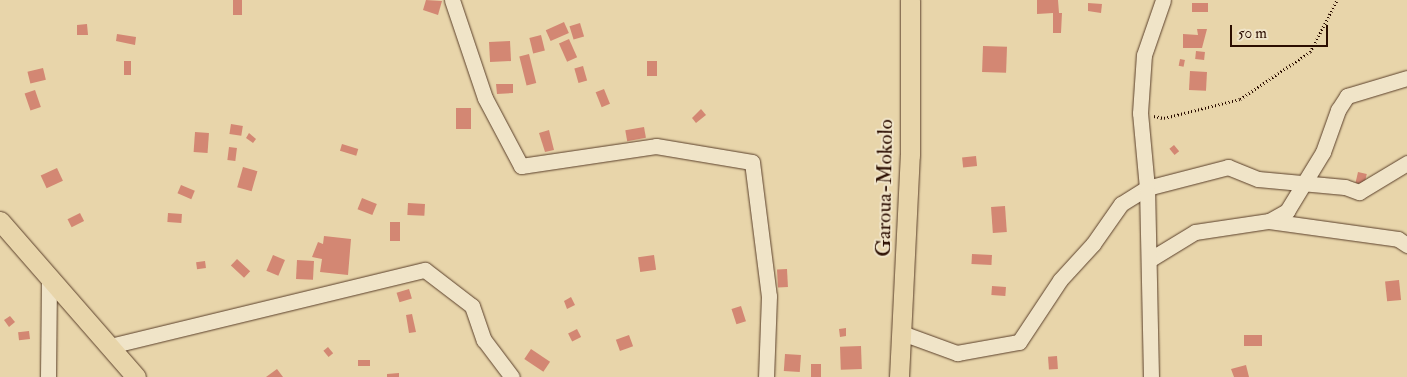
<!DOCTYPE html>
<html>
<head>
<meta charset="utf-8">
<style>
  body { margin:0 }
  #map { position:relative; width:1407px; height:377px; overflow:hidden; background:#e8d5aa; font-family:"IM FELL Double Pica",serif }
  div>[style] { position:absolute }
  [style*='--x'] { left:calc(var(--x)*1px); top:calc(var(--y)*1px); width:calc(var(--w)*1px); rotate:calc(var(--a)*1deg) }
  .building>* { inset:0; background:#d38773; transform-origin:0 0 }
  .path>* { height:2.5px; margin-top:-1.25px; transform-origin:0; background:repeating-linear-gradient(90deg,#2b0d00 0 1px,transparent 0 3.5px) }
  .roads { filter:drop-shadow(0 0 1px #5a3f2a) drop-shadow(0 0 1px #5a3f2a) }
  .minor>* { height:15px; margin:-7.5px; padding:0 7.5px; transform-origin:7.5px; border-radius:7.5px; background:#f0e4c8 }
  .major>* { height:19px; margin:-9.5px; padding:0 9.5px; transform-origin:9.5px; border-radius:9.5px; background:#e8d5aa }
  span { translate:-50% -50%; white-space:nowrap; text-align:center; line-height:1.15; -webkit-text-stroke:4px #f0e4c8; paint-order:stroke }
  .street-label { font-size:21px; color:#2b0d00 }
  .scale { position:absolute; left:1230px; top:25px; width:98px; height:22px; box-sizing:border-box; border:2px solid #2b0d00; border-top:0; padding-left:6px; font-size:15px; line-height:18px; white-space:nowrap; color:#2b0d00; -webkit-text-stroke:4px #f0e4c8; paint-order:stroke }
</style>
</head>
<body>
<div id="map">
  <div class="building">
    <div style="left:233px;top:0;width:9px;height:15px"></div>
    <div style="clip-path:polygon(426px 0,442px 1px,438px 15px,423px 10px)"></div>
    <div style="clip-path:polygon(1037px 0,1058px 0,1059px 13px,1062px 13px,1061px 33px,1053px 33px,1053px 13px,1037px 14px)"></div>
    <div style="clip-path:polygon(1088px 3px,1102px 4px,1101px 13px,1088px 11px)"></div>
    <div style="left:1192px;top:3px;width:16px;height:9px"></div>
    <div style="left:564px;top:22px;width:12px;height:20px;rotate:66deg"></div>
    <div style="left:580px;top:23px;width:14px;height:11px;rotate:73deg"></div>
    <div style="clip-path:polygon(87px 24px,88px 35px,77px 35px,77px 25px)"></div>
    <div style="clip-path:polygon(1197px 29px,1207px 29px,1202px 48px,1183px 48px,1183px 34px,1198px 35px)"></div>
    <div style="clip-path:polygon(117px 34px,136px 37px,135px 45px,116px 41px)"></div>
    <div style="left:541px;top:35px;width:16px;height:12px;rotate:76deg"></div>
    <div style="left:569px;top:39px;width:20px;height:11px;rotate:66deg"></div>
    <div style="left:510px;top:41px;width:20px;height:21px;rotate:87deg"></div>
    <div style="left:983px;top:46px;width:24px;height:26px;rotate:2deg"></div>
    <div style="left:1196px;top:51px;width:9px;height:8px;rotate:6deg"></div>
    <div style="left:529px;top:54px;width:30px;height:10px;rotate:76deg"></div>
    <div style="left:1180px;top:59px;width:5px;height:7px;rotate:11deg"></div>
    <div style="left:124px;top:61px;width:7px;height:14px"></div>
    <div style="left:647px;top:61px;width:10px;height:15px"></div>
    <div style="left:583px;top:66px;width:15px;height:9px;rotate:74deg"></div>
    <div style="left:43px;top:68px;width:12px;height:16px;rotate:76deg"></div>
    <div style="left:1190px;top:71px;width:17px;height:19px;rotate:3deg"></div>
    <div style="clip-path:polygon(496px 84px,513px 84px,513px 93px,497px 94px)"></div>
    <div style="left:604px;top:89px;width:16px;height:9px;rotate:68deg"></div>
    <div style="left:35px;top:90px;width:18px;height:11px;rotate:71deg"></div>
    <div style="left:456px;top:108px;width:15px;height:21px"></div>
    <div style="clip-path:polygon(701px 109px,706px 115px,696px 123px,692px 118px)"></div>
    <div style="left:231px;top:124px;width:12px;height:10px;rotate:9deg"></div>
    <div style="left:644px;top:127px;width:11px;height:19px;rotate:80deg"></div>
    <div style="clip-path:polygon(549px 130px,554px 150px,545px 152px,539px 133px)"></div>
    <div style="left:195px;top:132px;width:14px;height:20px;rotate:4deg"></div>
    <div style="clip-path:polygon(249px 133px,256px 139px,253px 143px,246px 138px)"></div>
    <div style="left:342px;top:144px;width:17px;height:7px;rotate:17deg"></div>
    <div style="left:1174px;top:145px;width:8px;height:6px;rotate:50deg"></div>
    <div style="left:229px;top:147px;width:8px;height:13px;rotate:7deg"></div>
    <div style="left:976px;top:156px;width:10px;height:14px;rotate:84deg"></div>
    <div style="left:243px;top:167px;width:15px;height:21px;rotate:16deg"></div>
    <div style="left:57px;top:168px;width:14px;height:18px;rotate:65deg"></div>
    <div style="left:1358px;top:172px;width:9px;height:11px;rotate:13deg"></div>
    <div style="left:181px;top:185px;width:15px;height:9px;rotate:23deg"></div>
    <div style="left:362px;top:198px;width:16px;height:12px;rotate:22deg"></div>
    <div style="left:408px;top:203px;width:17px;height:12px;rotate:3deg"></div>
    <div style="left:1005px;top:206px;width:26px;height:14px;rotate:86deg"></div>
    <div style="left:80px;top:213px;width:9px;height:14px;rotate:63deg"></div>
    <div style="left:168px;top:213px;width:14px;height:9px;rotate:4deg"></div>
    <div style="left:390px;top:222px;width:10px;height:19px"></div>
    <div style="clip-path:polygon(324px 236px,351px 239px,348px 275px,320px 272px,322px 259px,312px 257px,318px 242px,323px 244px)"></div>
    <div style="left:972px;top:254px;width:20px;height:10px;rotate:3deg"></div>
    <div style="left:273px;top:255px;width:13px;height:17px;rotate:23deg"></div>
    <div style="left:654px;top:255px;width:15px;height:16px;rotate:82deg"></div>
    <div style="left:237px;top:259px;width:18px;height:9px;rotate:43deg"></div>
    <div style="left:297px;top:260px;width:17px;height:19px;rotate:3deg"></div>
    <div style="left:205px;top:261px;width:7px;height:9px;rotate:82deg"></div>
    <div style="left:787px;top:269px;width:18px;height:10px;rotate:87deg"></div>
    <div style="left:1399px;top:280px;width:20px;height:14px;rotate:84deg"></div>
    <div style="left:992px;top:286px;width:14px;height:9px;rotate:4deg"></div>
    <div style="left:409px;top:289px;width:10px;height:13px;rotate:73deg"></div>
    <div style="clip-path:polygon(571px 297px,575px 305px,567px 309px,564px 301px)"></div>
    <div style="left:741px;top:306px;width:16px;height:10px;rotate:72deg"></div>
    <div style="clip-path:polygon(412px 314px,416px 332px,409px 333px,406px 315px)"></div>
    <div style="clip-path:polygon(10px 316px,15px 322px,9px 327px,4px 320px)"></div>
    <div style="clip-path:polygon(846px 328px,846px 336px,840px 337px,839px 329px)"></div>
    <div style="left:577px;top:329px;width:9px;height:10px;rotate:63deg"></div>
    <div style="left:29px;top:331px;width:8px;height:11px;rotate:83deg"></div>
    <div style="left:629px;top:335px;width:12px;height:14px;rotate:70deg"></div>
    <div style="left:1244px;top:335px;width:18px;height:11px"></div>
    <div style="left:861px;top:346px;width:23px;height:21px;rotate:88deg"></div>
    <div style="left:328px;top:347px;width:8px;height:6px;rotate:50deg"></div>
    <div style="left:531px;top:349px;width:23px;height:12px;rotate:34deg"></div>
    <div style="left:785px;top:354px;width:16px;height:17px;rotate:4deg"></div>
    <div style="left:1057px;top:356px;width:13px;height:9px;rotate:86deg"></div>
    <div style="left:358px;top:360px;width:12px;height:6px"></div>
    <div style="left:811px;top:364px;width:10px;height:13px"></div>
    <div style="clip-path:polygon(1246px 365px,1249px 377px,1234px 377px,1231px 369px)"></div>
    <div style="clip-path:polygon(277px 369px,283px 377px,266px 377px)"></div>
    <div style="clip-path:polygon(399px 373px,399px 377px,387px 377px,387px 374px)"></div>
  </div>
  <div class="path">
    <div style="--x:1154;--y:116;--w:10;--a:11"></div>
    <div style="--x:1164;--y:118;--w:78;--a:-14"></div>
    <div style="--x:1240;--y:99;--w:84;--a:-33.9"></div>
    <div style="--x:1310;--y:52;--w:59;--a:-62.6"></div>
  </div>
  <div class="roads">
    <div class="minor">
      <div style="--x:452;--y:0;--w:103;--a:71.4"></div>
      <div style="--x:485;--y:98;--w:77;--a:62.1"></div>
      <div style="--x:521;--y:166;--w:136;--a:-8.4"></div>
      <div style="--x:656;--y:146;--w:97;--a:9.5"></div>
      <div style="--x:752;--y:162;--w:135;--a:82.8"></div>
      <div style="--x:769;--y:296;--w:81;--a:92.1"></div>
      <div style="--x:1269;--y:221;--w:130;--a:7.9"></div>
      <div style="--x:1398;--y:239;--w:11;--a:34"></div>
      <div style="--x:1149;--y:260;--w:54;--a:-31.3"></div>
      <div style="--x:1195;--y:232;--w:75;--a:-8.5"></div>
      <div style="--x:1269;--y:221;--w:21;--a:-29"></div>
      <div style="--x:1287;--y:211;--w:69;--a:-58.6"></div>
      <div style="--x:1323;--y:152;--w:45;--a:-70.3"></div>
      <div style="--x:1338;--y:110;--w:17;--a:-57"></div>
      <div style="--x:1347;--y:96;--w:63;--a:-16.7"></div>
      <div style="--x:902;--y:333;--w:59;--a:20"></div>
      <div style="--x:957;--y:353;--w:63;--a:-10.1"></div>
      <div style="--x:1019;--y:342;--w:74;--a:-56.5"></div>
      <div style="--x:1060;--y:280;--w:49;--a:-47.5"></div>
      <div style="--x:1093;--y:244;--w:49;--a:-55"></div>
      <div style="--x:1121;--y:204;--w:31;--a:-32"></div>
      <div style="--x:1147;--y:188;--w:84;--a:-14.5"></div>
      <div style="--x:1228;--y:167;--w:32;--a:22"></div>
      <div style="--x:1258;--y:179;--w:87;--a:5.3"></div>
      <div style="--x:1345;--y:187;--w:15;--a:20"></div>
      <div style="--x:1359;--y:192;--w:56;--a:-31.1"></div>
      <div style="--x:110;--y:346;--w:324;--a:-13.6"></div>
      <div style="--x:425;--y:270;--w:59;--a:37.5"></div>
      <div style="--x:472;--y:306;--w:36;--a:71"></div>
      <div style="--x:484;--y:340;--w:46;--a:52.9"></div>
      <div style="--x:48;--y:377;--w:96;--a:-89.4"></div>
      <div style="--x:1151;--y:377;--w:189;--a:-91.2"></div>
      <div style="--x:1147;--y:188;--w:75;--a:-95.3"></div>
      <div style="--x:1140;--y:113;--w:58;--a:-86.1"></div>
      <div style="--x:1144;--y:55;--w:58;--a:-70.9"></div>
    </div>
    <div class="major">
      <div style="--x:0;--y:221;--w:207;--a:48.9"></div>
      <div style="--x:899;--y:377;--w:222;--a:-87.2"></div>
      <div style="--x:910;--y:155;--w:155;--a:-90"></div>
    </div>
  </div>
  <div class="street-label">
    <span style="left:885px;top:188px;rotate:-89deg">Garoua-Mokolo</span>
  </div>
  <div class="scale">50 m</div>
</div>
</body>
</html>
